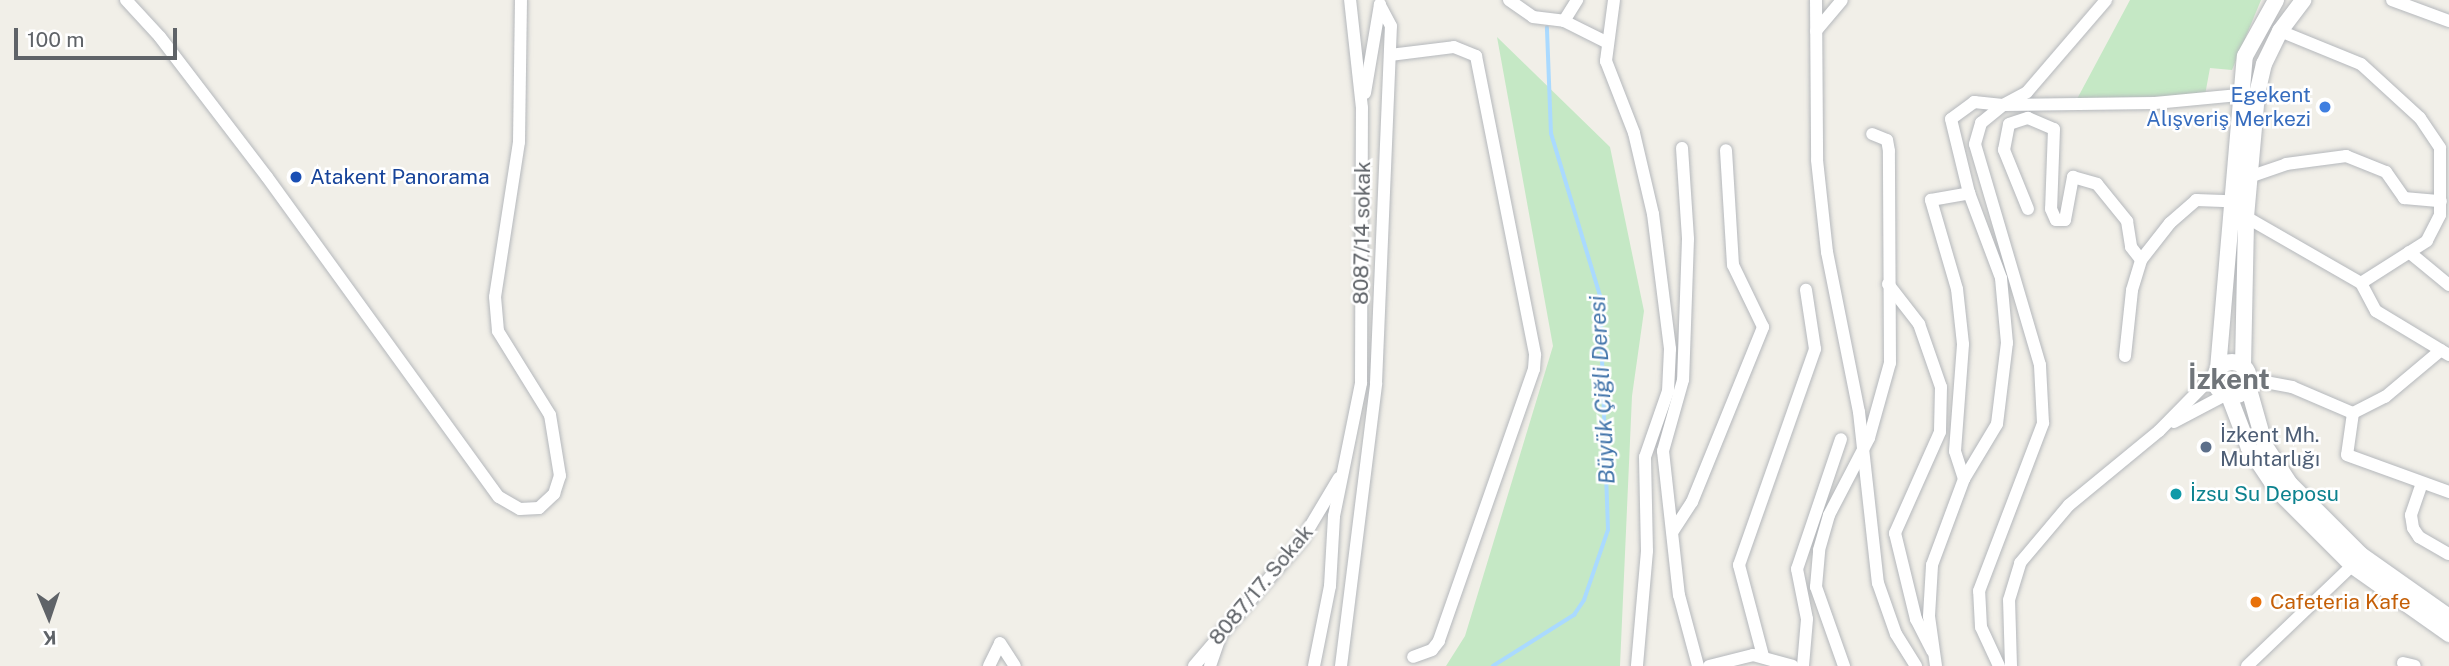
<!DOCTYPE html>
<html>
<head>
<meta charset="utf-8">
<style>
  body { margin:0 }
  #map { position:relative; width:2449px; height:666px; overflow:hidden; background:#f1efe8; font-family:"Public Sans",sans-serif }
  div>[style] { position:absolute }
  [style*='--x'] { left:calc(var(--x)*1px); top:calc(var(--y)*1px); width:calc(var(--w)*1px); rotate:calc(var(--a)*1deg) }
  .green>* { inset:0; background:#c5e8c5 }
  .stream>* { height:3.5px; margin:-1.75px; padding:0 1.75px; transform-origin:1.75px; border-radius:1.75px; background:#aadaff }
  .roads { filter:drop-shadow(0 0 2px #b5b8bc) drop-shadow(0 0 2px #b5b8bc) }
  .minor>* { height:12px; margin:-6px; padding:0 6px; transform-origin:6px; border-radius:6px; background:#fff }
  .tertiary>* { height:16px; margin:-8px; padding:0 8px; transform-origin:8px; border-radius:8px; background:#fff }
  .tertiary>.ring { margin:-8px; padding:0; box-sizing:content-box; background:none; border:16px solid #fff; border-radius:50% }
  .dots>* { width:19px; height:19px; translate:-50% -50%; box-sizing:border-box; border:4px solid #fff; border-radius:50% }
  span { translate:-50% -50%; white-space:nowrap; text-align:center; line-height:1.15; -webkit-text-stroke:5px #fff; paint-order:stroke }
  .shop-label { font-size:21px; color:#366cbe }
  .right { translate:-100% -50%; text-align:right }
  .transit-label { font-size:21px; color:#164399 }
  .left { translate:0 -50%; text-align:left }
  .street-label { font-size:21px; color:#5f6368 }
  .service-label { font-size:21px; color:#4e5e75 }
  .culture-label { font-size:21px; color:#0d838f }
  .food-label { font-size:21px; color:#c56008 }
  .water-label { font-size:23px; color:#4174aa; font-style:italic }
  .district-label { font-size:28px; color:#70757a; font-weight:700 }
  .north { position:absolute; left:14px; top:582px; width:70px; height:70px; -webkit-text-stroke:5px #fff; paint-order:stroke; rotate:178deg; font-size:19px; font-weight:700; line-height:28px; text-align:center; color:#5f6368 }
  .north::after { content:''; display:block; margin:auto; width:24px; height:32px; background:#5f6368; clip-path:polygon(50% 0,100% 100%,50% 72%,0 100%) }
  .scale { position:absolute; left:14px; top:28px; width:163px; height:32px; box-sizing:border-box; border:4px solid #5f6368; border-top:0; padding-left:9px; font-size:21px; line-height:24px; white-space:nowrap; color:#5f6368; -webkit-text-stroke:5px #fff; paint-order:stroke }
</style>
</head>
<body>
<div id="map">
  <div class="green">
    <div style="clip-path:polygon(2130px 0,2261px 0,2232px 70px,2210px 68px,2205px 95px,2077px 99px)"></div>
    <div style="clip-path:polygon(1497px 37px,1610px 147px,1644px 311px,1632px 396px,1620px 666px,1446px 666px,1465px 636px,1553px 346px)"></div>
  </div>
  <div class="stream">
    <div style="--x:1493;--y:666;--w:96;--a:-32.2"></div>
    <div style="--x:1574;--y:615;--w:18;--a:-56"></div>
    <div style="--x:1584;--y:600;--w:74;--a:-71.1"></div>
    <div style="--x:1608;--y:530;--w:234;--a:-92"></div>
    <div style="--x:1600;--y:296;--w:169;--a:-106.8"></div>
    <div style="--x:1551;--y:134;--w:106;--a:-92.2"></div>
  </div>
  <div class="roads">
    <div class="minor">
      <div style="--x:126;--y:0;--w:50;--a:47.4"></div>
      <div style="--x:160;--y:37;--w:176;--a:52.6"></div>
      <div style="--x:267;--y:177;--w:395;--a:54.1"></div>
      <div style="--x:499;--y:497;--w:24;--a:30"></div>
      <div style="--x:520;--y:509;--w:19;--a:-3"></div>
      <div style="--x:539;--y:508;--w:21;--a:-43"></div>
      <div style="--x:554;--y:494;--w:19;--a:-72"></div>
      <div style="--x:560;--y:476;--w:62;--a:-99.3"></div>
      <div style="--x:550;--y:415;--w:99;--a:-121.8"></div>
      <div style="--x:498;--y:331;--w:34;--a:-95"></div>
      <div style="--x:495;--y:297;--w:157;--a:-81.2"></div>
      <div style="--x:519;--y:142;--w:142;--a:-89.2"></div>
      <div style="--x:1509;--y:0;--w:29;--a:35"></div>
      <div style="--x:1533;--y:17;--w:31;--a:7"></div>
      <div style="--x:1564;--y:21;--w:25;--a:-58"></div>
      <div style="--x:1614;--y:0;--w:62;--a:97.5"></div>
      <div style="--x:1606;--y:61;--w:77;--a:68.7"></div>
      <div style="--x:1634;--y:133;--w:83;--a:76.8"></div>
      <div style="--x:1653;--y:214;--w:136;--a:82.8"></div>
      <div style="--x:1670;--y:349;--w:42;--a:92.7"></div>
      <div style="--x:1668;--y:391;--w:70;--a:109.2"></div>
      <div style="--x:1645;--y:457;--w:94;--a:88.8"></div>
      <div style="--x:1647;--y:551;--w:115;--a:95"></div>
      <div style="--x:1816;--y:0;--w:160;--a:89.6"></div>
      <div style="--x:1817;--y:160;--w:93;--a:83.8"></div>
      <div style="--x:1827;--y:252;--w:163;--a:78.7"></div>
      <div style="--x:1859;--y:412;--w:172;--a:83.7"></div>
      <div style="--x:1878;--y:583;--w:54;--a:70.6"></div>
      <div style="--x:1896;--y:634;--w:38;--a:58"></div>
      <div style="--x:2392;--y:0;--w:61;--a:20.2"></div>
      <div style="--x:1564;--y:21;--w:49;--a:26.6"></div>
      <div style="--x:1816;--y:31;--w:40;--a:-50"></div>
      <div style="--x:2280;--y:31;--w:87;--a:22.2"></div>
      <div style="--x:2361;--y:64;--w:80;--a:42.5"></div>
      <div style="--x:2420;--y:118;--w:36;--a:56"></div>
      <div style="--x:2440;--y:148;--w:67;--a:90"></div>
      <div style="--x:2440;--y:215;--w:29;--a:117"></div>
      <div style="--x:2427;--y:241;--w:78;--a:147.5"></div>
      <div style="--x:1390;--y:55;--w:64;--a:-7.1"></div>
      <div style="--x:1454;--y:47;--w:24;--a:22"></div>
      <div style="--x:1476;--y:56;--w:305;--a:78.8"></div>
      <div style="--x:1535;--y:355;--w:14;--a:94"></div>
      <div style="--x:1534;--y:369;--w:288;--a:109.3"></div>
      <div style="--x:1439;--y:641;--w:11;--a:128"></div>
      <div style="--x:1432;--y:650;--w:20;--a:160"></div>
      <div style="--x:1365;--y:93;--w:90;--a:-80.4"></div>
      <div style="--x:1682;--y:148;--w:91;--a:86.2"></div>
      <div style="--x:1688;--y:239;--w:141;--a:92"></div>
      <div style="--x:1683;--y:380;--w:74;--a:105.7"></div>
      <div style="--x:1663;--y:451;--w:145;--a:83.7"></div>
      <div style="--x:1679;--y:595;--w:73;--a:75"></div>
      <div style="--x:2249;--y:177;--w:39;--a:-19"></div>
      <div style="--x:2286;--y:164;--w:61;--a:-7.6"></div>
      <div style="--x:2346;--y:156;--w:43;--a:21.8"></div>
      <div style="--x:2386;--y:172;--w:32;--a:55"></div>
      <div style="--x:2404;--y:198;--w:37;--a:5"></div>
      <div style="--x:2028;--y:209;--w:64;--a:-112.1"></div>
      <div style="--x:2004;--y:150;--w:26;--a:-79"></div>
      <div style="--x:2009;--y:124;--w:20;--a:-18"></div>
      <div style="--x:2028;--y:118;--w:28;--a:23"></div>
      <div style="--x:2054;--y:129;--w:80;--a:92.1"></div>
      <div style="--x:2051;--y:209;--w:12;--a:66"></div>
      <div style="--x:2056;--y:220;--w:9;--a:0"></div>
      <div style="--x:2065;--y:220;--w:44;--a:-79.5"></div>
      <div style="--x:2073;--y:177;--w:25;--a:16"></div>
      <div style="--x:2097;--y:184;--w:48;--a:51"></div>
      <div style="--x:2127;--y:221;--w:26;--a:81"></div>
      <div style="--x:2131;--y:247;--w:16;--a:52"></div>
      <div style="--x:2246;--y:217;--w:133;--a:29.9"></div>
      <div style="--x:2361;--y:283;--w:32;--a:62"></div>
      <div style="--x:2376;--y:311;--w:85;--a:31.1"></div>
      <div style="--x:2409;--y:252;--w:52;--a:39.5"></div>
      <div style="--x:1888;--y:284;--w:51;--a:52.2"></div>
      <div style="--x:1919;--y:324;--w:67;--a:70.8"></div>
      <div style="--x:1941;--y:387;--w:45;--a:91.3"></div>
      <div style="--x:1940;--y:432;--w:111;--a:114"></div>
      <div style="--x:1895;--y:533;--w:89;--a:76.3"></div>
      <div style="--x:1916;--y:619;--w:36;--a:63"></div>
      <div style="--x:2125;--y:356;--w:66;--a:-83.9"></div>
      <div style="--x:2132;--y:290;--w:31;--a:-73"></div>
      <div style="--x:2141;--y:260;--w:47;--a:-51.9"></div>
      <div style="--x:2170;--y:223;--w:35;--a:-41"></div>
      <div style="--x:2196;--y:200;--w:34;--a:2"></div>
      <div style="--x:2249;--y:379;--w:44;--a:10.5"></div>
      <div style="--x:2292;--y:387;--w:66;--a:23.1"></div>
      <div style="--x:2353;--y:413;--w:36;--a:-27"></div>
      <div style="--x:2385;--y:397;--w:73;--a:-40"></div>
      <div style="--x:2353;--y:413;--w:42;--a:98.1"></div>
      <div style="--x:2347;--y:455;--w:109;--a:19.9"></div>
      <div style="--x:2174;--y:422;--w:58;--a:-27.9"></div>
      <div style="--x:1964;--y:479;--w:29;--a:-108"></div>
      <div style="--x:1955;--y:451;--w:107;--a:-85.7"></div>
      <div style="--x:1963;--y:344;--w:55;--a:-96.2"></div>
      <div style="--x:1957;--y:289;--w:93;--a:-106.3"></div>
      <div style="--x:1931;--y:200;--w:39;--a:-10"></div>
      <div style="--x:2422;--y:483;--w:34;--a:109"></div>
      <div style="--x:2411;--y:515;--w:13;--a:81"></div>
      <div style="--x:2413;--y:528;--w:11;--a:56"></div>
      <div style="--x:2419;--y:537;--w:34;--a:30"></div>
      <div style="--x:1673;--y:531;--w:35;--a:-57"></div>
      <div style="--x:1692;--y:502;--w:189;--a:-67.9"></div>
      <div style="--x:1763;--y:327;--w:69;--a:-115.8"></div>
      <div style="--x:1733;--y:265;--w:115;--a:-93.5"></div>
      <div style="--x:1000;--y:643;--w:27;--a:57"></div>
      <div style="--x:1763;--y:656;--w:94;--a:-104.8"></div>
      <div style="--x:1739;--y:565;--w:229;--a:-70.6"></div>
      <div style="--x:1815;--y:349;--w:60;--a:-98.7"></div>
      <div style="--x:2403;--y:663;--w:12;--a:14"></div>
      <div style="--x:989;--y:666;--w:25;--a:-64"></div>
      <div style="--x:1194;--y:666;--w:166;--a:-49.4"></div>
      <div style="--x:1302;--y:540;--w:72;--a:-59.2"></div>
      <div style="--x:1210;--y:666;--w:37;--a:-71"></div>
      <div style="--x:1314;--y:666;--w:82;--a:-78.7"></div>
      <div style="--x:1330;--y:586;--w:70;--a:-86.7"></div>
      <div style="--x:1334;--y:516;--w:136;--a:-78.5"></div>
      <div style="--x:1361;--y:383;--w:275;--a:-89.8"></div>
      <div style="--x:1362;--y:108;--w:109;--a:-96.3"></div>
      <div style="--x:1341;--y:666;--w:285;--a:-82.9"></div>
      <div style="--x:1376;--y:383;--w:357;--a:-87.6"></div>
      <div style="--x:1391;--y:26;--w:24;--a:-118"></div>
      <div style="--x:1709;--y:666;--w:45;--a:-14"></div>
      <div style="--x:1753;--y:655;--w:41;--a:15.4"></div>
      <div style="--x:1803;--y:666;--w:47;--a:-85.1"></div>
      <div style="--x:1807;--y:619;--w:51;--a:-101.3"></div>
      <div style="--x:1797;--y:569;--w:137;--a:-71.3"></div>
      <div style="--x:1844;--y:666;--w:84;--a:-109.5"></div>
      <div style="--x:1816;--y:587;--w:37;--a:-85"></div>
      <div style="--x:1819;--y:550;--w:36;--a:-74"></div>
      <div style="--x:1829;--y:515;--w:87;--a:-62.5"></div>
      <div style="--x:1869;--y:438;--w:78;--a:-74.4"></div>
      <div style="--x:1890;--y:363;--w:212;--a:-90.3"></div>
      <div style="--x:1889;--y:151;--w:11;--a:-100"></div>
      <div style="--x:1887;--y:140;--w:16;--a:-158"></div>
      <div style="--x:1936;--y:666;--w:50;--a:-98"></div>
      <div style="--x:1929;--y:616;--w:51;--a:-86.6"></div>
      <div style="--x:1932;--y:565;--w:92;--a:-69.6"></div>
      <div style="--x:1964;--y:479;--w:64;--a:-59"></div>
      <div style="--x:1997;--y:424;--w:82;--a:-83"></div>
      <div style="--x:2007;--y:343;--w:65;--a:-95.3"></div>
      <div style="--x:2001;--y:278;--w:91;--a:-110.6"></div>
      <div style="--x:1969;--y:193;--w:76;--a:-103.7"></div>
      <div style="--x:1951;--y:119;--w:29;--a:-36"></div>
      <div style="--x:1974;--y:102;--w:29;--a:6"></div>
      <div style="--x:2003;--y:105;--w:27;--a:-28"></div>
      <div style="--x:2027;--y:92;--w:121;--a:-49.3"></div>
      <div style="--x:1999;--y:666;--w:43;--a:-114.8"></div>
      <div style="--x:1981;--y:627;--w:36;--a:-93"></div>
      <div style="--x:1979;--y:591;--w:180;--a:-69.1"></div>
      <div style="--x:2043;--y:423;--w:58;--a:-93"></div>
      <div style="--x:2040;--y:365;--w:230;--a:-106.4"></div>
      <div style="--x:1975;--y:144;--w:22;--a:-74"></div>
      <div style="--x:1981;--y:123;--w:28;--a:-39"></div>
      <div style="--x:2003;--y:105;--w:152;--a:-0.8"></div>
      <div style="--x:2155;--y:103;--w:84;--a:-5.4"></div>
      <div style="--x:2011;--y:666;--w:66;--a:-91.7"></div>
      <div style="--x:2009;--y:600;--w:39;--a:-73"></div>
      <div style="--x:2020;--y:563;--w:76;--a:-49.8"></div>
      <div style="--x:2069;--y:505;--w:117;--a:-39.4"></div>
      <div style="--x:2159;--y:431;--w:81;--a:-45.5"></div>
      <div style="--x:2247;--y:666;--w:152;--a:-43.7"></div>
    </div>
    <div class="tertiary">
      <div class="ring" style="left:2215px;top:362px;width:18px;height:18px"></div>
      <div style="--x:2243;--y:366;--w:149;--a:-88.8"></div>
      <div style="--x:2246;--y:217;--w:123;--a:-84.9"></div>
      <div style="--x:2257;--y:94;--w:31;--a:-77"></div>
      <div style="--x:2264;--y:64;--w:37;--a:-64"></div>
      <div style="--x:2280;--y:31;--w:39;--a:-53"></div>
      <div style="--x:2218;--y:369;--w:314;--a:-85.1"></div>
      <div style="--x:2245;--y:56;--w:64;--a:-61"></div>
      <div style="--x:2248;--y:386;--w:62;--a:74.2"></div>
      <div style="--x:2265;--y:446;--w:45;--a:56.7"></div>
      <div style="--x:2290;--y:484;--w:100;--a:45"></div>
      <div style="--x:2361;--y:555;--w:108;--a:35.2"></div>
      <div style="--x:2229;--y:396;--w:56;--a:69"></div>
      <div style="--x:2249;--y:448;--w:50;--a:56.3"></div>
      <div style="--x:2277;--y:490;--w:107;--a:45"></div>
      <div style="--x:2353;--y:566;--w:118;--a:35.3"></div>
    </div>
  </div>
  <div class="dots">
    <div style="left:2325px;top:107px;background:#3f7fe0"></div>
    <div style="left:296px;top:177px;background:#1a4fb4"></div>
    <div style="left:2206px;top:447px;background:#5c6f8a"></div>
    <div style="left:2176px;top:494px;background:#0f9aa8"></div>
    <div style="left:2256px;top:602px;background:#e8710a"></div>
  </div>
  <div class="shop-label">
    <span class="right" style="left:2311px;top:107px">Egekent<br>Alışveriş Merkezi</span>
  </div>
  <div class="transit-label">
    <span class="left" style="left:310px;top:177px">Atakent Panorama</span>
  </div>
  <div class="street-label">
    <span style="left:1362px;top:233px;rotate:-89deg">8087/14 sokak</span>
    <span style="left:1261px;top:585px;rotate:-50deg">8087/17. Sokak</span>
  </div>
  <div class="service-label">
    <span class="left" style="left:2220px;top:447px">İzkent Mh.<br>Muhtarlığı</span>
  </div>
  <div class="culture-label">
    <span class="left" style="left:2190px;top:494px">İzsu Su Deposu</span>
  </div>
  <div class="food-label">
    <span class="left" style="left:2270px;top:602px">Cafeteria Kafe</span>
  </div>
  <div class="water-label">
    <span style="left:1602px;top:390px;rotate:-93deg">Büyük Çiğli Deresi</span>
  </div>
  <div class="district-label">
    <span style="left:2229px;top:379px">İzkent</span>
  </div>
  <div class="north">K</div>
  <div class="scale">100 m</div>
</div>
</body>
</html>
